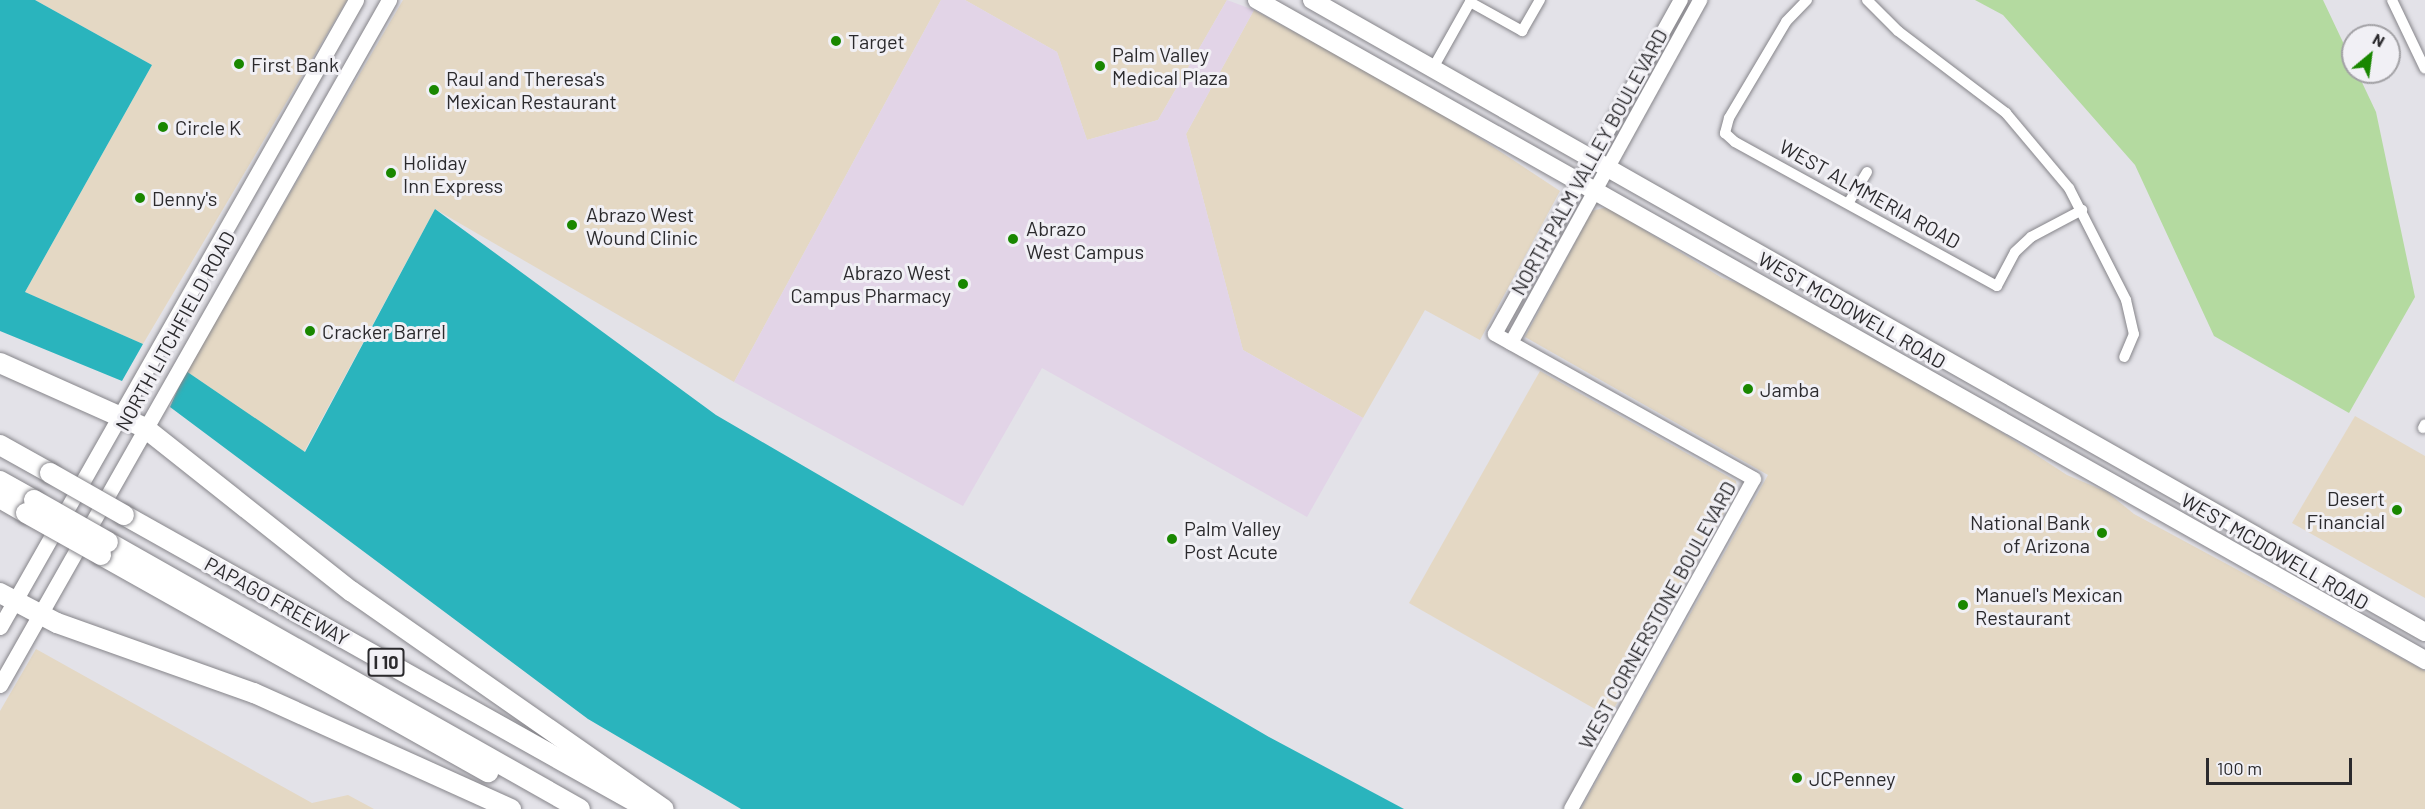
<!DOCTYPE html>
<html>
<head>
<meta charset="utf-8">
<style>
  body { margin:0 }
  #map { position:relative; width:2425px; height:809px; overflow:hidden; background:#e3e2e8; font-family:Barlow,sans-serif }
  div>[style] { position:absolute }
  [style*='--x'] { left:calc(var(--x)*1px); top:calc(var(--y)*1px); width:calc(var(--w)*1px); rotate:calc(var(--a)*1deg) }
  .commercial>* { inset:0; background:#e4d8c4 }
  .medical>* { inset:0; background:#e2d4e7 }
  .green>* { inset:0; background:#b4daa0 }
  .water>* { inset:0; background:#2ab4bd }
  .roads { filter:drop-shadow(0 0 2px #86858a) drop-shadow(0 0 2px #86858a) }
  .minor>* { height:10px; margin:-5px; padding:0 5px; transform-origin:5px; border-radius:5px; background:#fff }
  .tertiary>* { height:14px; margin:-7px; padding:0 7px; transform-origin:7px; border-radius:7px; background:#fff }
  .secondary>* { height:15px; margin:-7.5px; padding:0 7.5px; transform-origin:7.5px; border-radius:7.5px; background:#fff }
  .primary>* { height:18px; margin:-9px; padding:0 9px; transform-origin:9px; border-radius:9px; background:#fff }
  .motorway>* { height:20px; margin:-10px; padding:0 10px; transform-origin:10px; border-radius:10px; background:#fff }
  .bridges { filter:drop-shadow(0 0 2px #86858a) drop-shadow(0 0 2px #86858a) }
  .motorway-bridge>* { height:20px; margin:-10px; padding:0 10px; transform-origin:10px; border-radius:10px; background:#fff }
  .dots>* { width:16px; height:16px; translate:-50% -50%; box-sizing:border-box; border:3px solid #f1f0f5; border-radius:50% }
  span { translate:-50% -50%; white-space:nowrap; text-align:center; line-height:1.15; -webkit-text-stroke:6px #f1f0f5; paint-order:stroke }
  .shield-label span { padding:2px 4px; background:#f1f0f5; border:2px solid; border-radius:4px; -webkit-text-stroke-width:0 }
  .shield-label { font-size:18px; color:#2b2a2d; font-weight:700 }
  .poi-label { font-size:20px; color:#2b2a2d }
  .left { translate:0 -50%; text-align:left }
  .right { translate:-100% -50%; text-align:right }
  .street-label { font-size:20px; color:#2b2a2d }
  .north { position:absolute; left:2341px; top:24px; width:60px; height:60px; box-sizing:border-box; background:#f1f0f5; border:2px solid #a2a1a5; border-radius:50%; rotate:29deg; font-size:16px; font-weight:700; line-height:24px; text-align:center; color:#2b2a2d }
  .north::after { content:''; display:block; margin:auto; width:21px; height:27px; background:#198700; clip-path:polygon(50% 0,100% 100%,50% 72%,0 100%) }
  .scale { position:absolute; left:2206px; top:758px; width:146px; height:27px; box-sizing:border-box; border:3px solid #2b2a2d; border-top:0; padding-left:8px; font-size:18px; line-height:21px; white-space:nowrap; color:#2b2a2d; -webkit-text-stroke:4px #f1f0f5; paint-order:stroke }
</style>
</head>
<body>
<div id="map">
  <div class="commercial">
    <div style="clip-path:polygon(35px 0,347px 0,143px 344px,25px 292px,152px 65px)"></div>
    <div style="clip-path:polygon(403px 0,941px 0,734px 382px,435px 209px,304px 452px,186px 371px)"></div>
    <div style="clip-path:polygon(965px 0,1227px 0,1158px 120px,1087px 140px,1057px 52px)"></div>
    <div style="clip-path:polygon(1254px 10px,1434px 108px,1560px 191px,1480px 340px,1425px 310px,1363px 418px,1243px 350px,1186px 134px)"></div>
    <div style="clip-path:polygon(1607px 207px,1722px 278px,1746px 286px,1972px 413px,2067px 475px,2107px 492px,2134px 514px,2425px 671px,2425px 809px,1581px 809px,1768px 475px,1525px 337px,1592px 211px)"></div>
    <div style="clip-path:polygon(1540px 371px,1736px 481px,1737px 490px,1609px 717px,1409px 603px)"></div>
    <div style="clip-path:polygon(2355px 416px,2425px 456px,2425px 598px,2292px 523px)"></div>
    <div style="clip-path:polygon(36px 649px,312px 803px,348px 795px,374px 809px,0 809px,0 711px)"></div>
  </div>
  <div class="medical">
    <div style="clip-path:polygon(941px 0,965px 0,1057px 52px,1087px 140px,1158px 120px,1227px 0,1254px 10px,1186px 134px,1243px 350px,1363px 418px,1307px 517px,1042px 368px,963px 506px,734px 382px)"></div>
  </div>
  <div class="green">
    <div style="clip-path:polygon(1975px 0,2323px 0,2376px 112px,2415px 297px,2349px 413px,2214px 336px,2135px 165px,2003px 15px)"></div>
  </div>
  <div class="water">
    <div style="clip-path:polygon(0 0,35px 0,152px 65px,25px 292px,143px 344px,122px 381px,0 331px)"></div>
    <div style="clip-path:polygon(435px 209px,716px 415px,1269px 737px,1404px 809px,741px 809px,588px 719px,170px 407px,186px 371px,305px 452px)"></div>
  </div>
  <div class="roads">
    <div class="minor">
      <div style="--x:1807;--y:0;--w:30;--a:134"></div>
      <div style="--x:1786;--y:22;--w:112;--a:120.7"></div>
      <div style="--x:1729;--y:118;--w:16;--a:105"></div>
      <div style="--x:1725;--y:133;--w:13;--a:42"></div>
      <div style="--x:1735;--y:142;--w:299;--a:28.8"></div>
      <div style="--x:1997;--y:286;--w:38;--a:-62"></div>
      <div style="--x:2015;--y:252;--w:22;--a:-43"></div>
      <div style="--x:2031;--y:237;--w:58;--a:-27.9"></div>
      <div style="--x:1867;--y:0;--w:44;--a:45"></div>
      <div style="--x:1898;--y:31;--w:136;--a:37.2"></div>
      <div style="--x:2006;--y:113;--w:98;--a:50"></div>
      <div style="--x:2069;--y:188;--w:126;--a:63"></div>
      <div style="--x:2126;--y:300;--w:35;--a:77"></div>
      <div style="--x:2134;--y:334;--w:25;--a:113"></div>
      <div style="--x:2392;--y:0;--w:76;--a:64.4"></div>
      <div style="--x:1433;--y:68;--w:76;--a:-60.7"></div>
      <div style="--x:1470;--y:2;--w:60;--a:29.1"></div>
      <div style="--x:1522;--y:31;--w:36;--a:-60"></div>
      <div style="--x:1849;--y:202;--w:35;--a:-59"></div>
      <div style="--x:2423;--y:428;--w:4;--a:-63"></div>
    </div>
    <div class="tertiary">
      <div style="--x:1511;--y:343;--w:392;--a:-61.1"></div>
      <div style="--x:1571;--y:809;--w:377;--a:-61"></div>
      <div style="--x:1754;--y:479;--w:297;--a:-150.8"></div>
      <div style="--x:1495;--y:334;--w:382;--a:-60.9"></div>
    </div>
    <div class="secondary">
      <div style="--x:0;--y:627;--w:721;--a:-60.41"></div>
      <div style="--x:0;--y:685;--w:788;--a:-60.41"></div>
    </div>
    <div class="primary">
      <div style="--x:1257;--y:0;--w:1342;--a:29.47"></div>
      <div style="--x:1312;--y:0;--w:1280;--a:29.59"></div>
    </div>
    <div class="motorway">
      <div style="--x:0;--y:363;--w:159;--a:24.1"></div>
      <div style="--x:145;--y:428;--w:263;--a:38.4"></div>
      <div style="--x:351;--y:591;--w:381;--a:34.9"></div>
      <div style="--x:0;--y:445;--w:57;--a:29.2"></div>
      <div style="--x:0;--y:481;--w:39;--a:29"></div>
      <div style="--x:0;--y:498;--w:30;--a:30"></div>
      <div style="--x:124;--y:515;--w:601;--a:29.3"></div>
      <div style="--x:108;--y:542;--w:542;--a:29.5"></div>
      <div style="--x:101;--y:555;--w:444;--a:29.3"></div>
      <div style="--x:0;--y:593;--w:64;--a:27.8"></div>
      <div style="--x:57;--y:623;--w:209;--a:19.6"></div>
      <div style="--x:254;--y:693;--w:282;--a:24.3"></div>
    </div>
  </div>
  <div class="bridges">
    <div class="motorway-bridge">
      <div style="--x:50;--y:473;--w:85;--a:29.6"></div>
      <div style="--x:34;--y:500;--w:85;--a:29.6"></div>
      <div style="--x:26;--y:513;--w:86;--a:29.2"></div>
    </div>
  </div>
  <div class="dots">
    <div style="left:836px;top:41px;background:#198700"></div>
    <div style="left:239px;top:64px;background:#198700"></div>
    <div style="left:1100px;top:66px;background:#198700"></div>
    <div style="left:434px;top:90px;background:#198700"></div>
    <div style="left:163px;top:127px;background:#198700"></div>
    <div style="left:391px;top:173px;background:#198700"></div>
    <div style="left:140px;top:198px;background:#198700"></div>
    <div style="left:572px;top:225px;background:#198700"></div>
    <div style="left:1013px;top:239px;background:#198700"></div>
    <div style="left:963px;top:284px;background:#198700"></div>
    <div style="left:310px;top:331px;background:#198700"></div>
    <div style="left:1748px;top:389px;background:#198700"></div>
    <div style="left:2397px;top:510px;background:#198700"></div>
    <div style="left:2102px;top:533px;background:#198700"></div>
    <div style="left:1172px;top:539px;background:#198700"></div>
    <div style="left:1963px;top:605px;background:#198700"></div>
    <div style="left:1797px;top:778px;background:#198700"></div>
  </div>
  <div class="shield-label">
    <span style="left:386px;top:662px">I 10</span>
  </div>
  <div class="poi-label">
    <span class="left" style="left:848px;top:41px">Target</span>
    <span class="left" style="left:1112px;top:66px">Palm Valley<br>Medical Plaza</span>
    <span class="left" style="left:251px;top:64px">First Bank</span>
    <span class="left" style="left:446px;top:90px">Raul and Theresa's<br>Mexican Restaurant</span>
    <span class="left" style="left:175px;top:127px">Circle K</span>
    <span class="left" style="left:403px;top:174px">Holiday<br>Inn Express</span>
    <span class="left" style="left:152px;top:198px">Denny's</span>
    <span class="left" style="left:586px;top:226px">Abrazo West<br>Wound Clinic</span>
    <span class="left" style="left:1026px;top:240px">Abrazo<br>West Campus</span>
    <span class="right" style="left:951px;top:284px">Abrazo West<br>Campus Pharmacy</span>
    <span class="left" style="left:322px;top:331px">Cracker Barrel</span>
    <span class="left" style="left:1760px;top:389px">Jamba</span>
    <span class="right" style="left:2385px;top:510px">Desert<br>Financial</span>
    <span class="right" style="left:2090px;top:534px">National Bank<br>of Arizona</span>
    <span class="left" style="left:1184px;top:540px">Palm Valley<br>Post Acute</span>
    <span class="left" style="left:1975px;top:606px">Manuel's Mexican<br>Restaurant</span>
    <span class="left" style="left:1809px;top:778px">JCPenney</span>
  </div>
  <div class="street-label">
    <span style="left:1589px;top:162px;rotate:-61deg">NORTH PALM VALLEY BOULEVARD</span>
    <span style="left:1870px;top:194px;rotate:29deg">WEST ALMMERIA ROAD</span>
    <span style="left:1852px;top:310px;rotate:30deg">WEST MCDOWELL ROAD</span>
    <span style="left:175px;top:331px;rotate:-61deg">NORTH LITCHFIELD ROAD</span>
    <span style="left:2275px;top:551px;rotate:30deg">WEST MCDOWELL ROAD</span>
    <span style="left:277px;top:601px;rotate:29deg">PAPAGO FREEWAY</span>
    <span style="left:1657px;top:615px;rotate:-61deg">WEST CORNERSTONE BOULEVARD</span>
  </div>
  <div class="north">N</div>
  <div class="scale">100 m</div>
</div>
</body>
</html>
